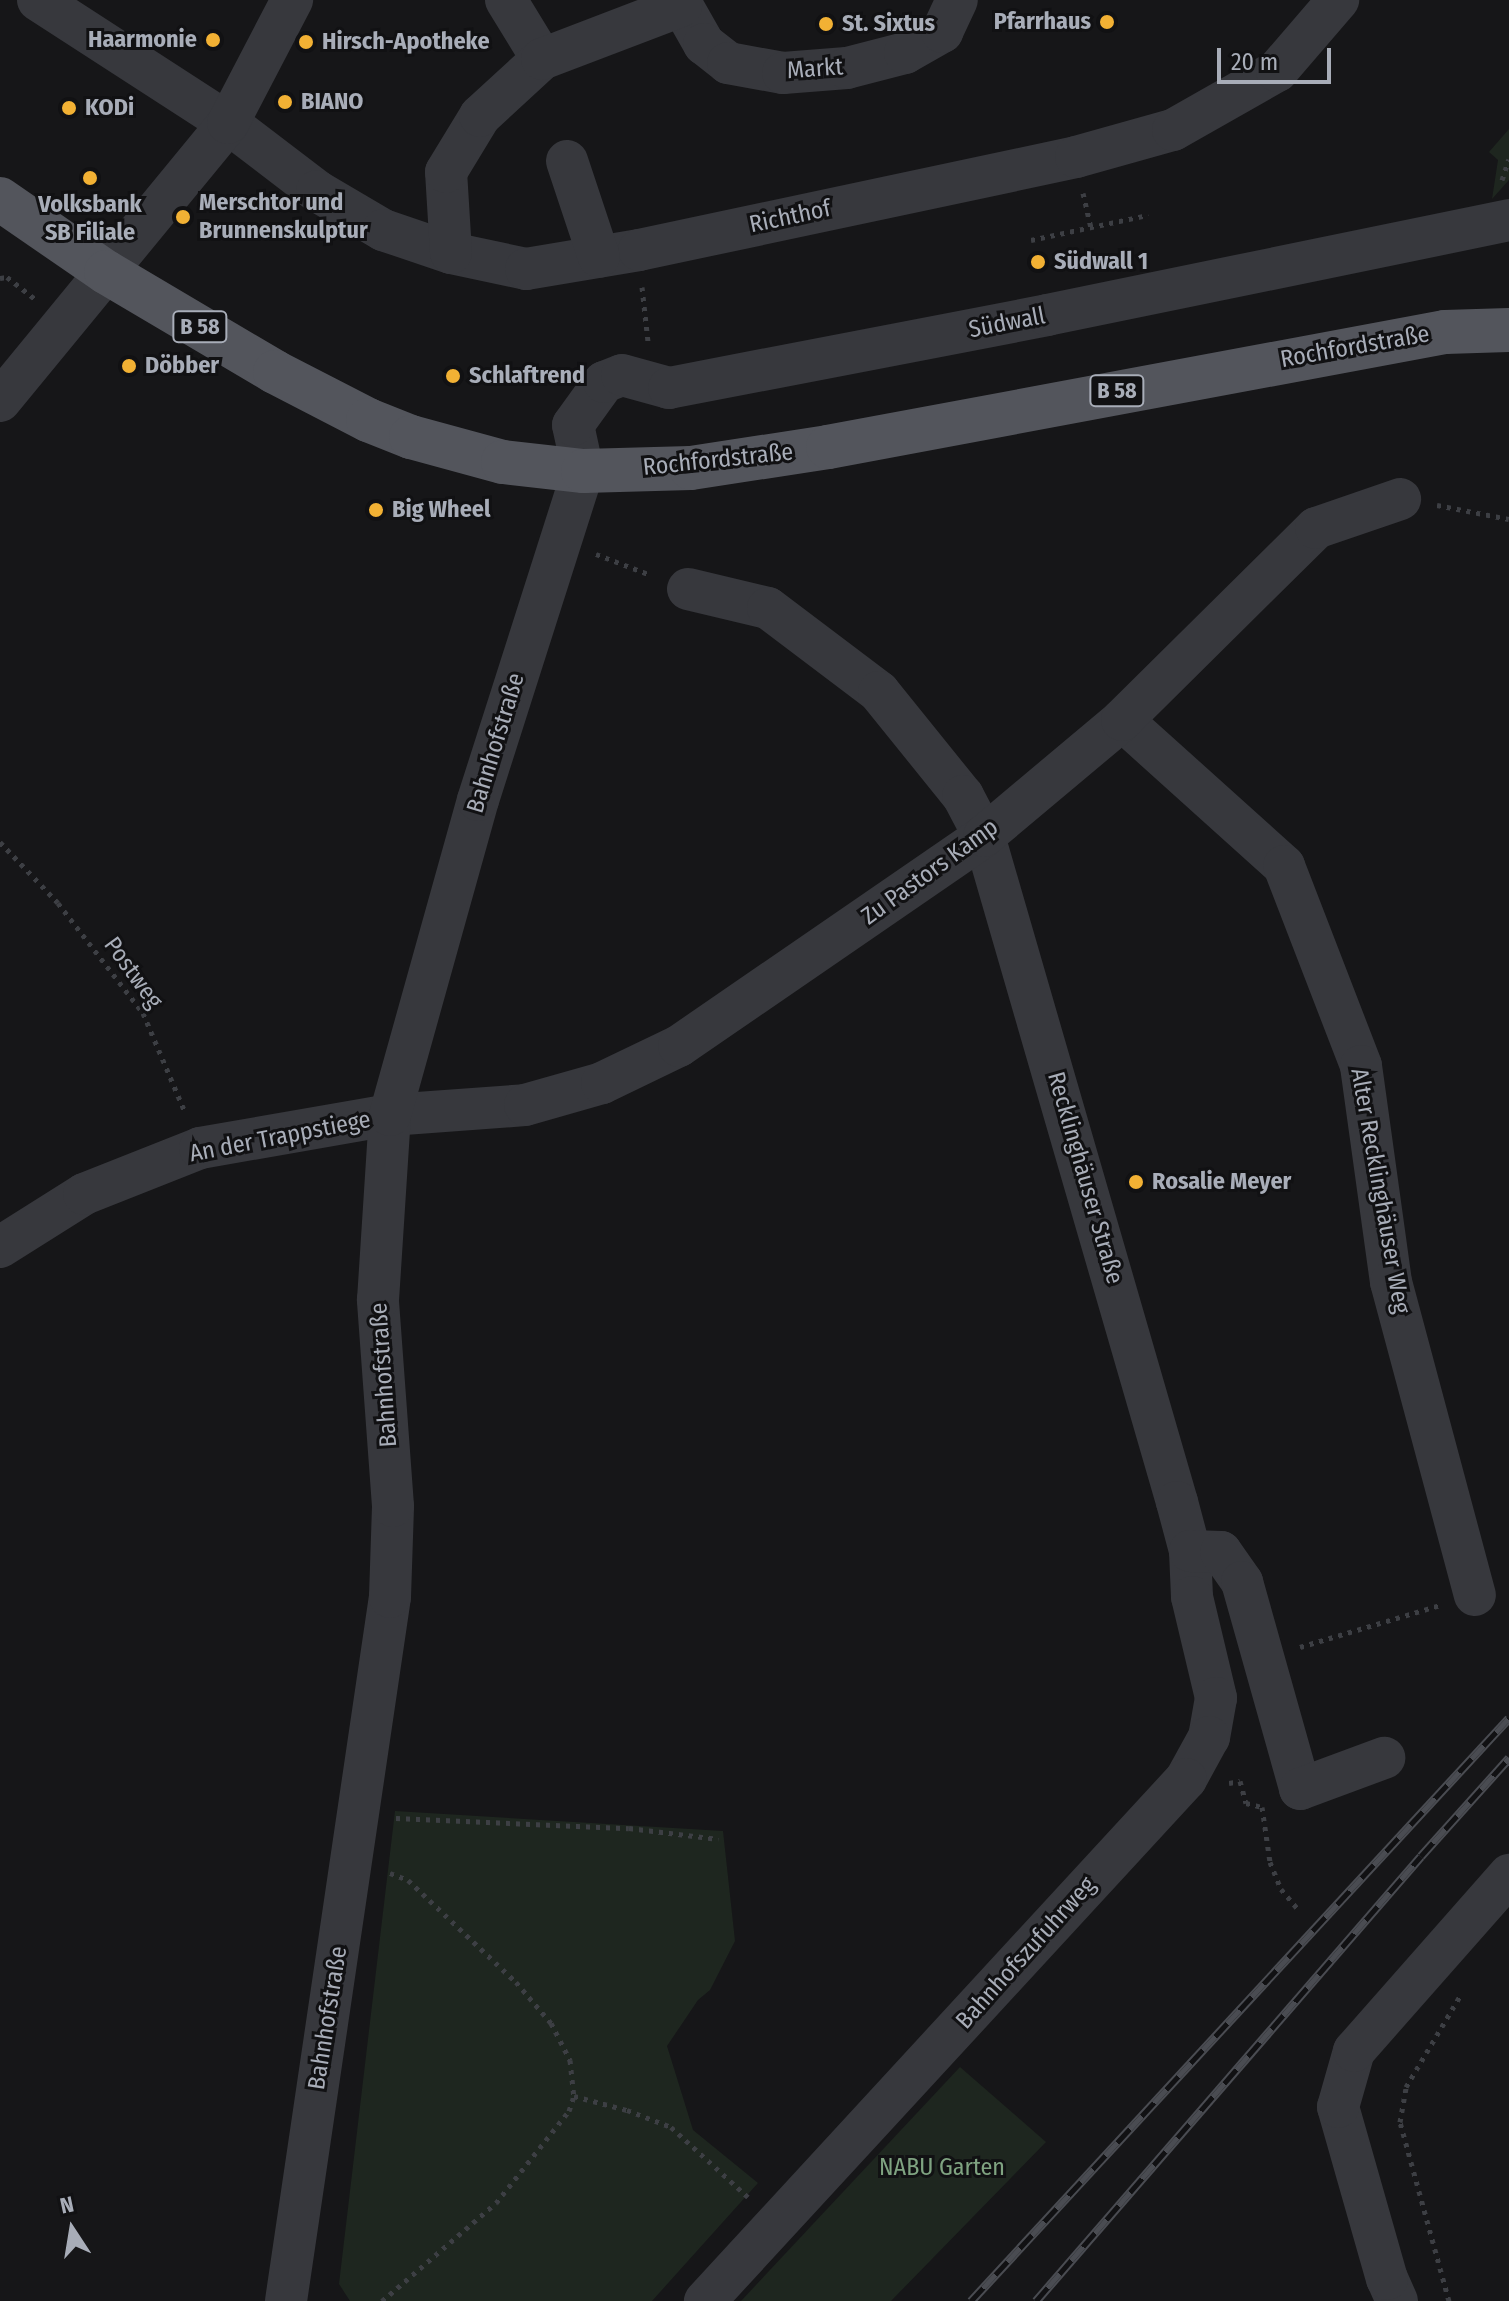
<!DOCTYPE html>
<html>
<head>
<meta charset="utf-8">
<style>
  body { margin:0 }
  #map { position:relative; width:1509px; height:2301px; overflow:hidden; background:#161618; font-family:"Fira Sans Condensed",sans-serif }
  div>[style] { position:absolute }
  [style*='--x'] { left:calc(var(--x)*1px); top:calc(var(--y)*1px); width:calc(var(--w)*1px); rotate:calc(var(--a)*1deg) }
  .green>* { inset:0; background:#1e261f }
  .path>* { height:5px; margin-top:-2.5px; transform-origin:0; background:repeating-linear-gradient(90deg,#3d3f44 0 4px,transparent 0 10px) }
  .street>* { height:42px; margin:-21px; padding:0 21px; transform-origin:21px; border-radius:21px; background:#37383d }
  .primary>* { height:44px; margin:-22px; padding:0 22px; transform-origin:22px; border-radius:22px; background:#53555c }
  .rail>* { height:9px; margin-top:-4.5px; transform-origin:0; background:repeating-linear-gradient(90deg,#111113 0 18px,#4a4c52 0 36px); box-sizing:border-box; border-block:2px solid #4a4c52 }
  .dots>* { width:22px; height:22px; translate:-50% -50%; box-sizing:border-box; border:4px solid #111113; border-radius:50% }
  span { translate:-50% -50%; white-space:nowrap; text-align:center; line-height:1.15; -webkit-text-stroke:6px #111113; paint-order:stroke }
  .shield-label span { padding:2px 6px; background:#111113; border:2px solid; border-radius:6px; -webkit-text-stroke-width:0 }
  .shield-label { font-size:22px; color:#a8adb8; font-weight:700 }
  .poi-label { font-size:24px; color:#a8adb8; font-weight:700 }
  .right { translate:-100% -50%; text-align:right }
  .left { translate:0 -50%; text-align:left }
  .street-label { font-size:24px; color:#a8adb8 }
  .park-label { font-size:24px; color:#7fa381 }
  .north { position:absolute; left:32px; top:2189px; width:80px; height:80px; -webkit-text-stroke:6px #111113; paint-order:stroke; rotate:348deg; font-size:22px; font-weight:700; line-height:32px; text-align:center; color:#a8adb8 }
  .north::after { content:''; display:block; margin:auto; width:28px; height:36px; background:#a8adb8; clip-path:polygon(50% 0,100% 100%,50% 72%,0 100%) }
  .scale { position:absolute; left:1217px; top:48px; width:114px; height:36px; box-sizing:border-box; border:4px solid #a8adb8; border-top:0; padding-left:10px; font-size:24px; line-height:28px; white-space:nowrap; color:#a8adb8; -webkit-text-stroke:6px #111113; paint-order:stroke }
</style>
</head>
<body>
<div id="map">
  <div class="green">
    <div style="clip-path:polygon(1509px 129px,1509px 180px,1492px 199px,1498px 160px,1489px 152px)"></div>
    <div style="clip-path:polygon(395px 1811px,723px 1831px,735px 1941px,710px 1990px,698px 2000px,667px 2046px,693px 2130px,758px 2183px,652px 2301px,350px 2301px,339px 2284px)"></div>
    <div style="clip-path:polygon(960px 2067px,1046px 2142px,891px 2301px,741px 2301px)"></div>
  </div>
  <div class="path">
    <div style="--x:1502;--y:180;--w:22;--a:-72"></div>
    <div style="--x:1083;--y:193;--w:35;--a:77"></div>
    <div style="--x:1031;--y:240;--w:120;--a:-12.1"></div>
    <div style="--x:0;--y:278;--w:7;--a:-8"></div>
    <div style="--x:7;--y:277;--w:36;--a:38"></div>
    <div style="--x:642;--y:287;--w:54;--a:83.7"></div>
    <div style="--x:1437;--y:505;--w:73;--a:11"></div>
    <div style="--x:596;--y:554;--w:59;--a:20.9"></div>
    <div style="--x:0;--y:842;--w:84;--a:46.4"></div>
    <div style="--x:58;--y:903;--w:139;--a:52.3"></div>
    <div style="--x:143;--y:1013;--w:108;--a:67"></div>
    <div style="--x:1300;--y:1647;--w:146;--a:-16.7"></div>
    <div style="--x:1229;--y:1783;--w:11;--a:-10"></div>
    <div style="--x:1240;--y:1781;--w:23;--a:75"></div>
    <div style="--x:1246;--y:1803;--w:16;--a:14"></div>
    <div style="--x:1262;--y:1807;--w:56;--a:81.7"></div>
    <div style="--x:1270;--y:1862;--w:29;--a:68"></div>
    <div style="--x:1281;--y:1889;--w:26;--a:50"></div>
    <div style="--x:396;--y:1818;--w:233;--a:2.5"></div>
    <div style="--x:629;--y:1828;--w:90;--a:7"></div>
    <div style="--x:390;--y:1873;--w:19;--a:21"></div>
    <div style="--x:408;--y:1880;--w:149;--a:43.4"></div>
    <div style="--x:516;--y:1982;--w:54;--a:49.5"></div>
    <div style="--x:551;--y:2023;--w:42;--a:62.8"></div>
    <div style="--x:570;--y:2060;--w:36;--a:84"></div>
    <div style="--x:574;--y:2096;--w:55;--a:14.8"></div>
    <div style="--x:627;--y:2110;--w:47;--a:21.1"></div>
    <div style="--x:671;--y:2127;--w:104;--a:42.3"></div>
    <div style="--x:382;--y:2301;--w:150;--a:-40.7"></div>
    <div style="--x:496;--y:2203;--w:117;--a:-51.6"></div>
    <div style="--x:569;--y:2111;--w:16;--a:-72"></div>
    <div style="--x:1449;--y:2301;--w:186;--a:-105.3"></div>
    <div style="--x:1400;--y:2122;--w:36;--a:-80"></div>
    <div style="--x:1406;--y:2087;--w:106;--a:-59.3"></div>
  </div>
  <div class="street">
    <div style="--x:38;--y:0;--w:226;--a:32.9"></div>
    <div style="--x:228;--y:123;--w:112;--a:37.4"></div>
    <div style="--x:317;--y:191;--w:77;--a:30.6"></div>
    <div style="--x:383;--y:230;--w:72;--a:18.7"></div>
    <div style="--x:451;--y:253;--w:77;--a:12"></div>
    <div style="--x:526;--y:269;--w:115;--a:-9.5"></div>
    <div style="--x:639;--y:250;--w:447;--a:-12"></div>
    <div style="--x:1076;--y:157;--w:101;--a:-15.6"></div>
    <div style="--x:1173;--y:130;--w:120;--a:-29.6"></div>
    <div style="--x:1277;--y:71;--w:94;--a:-49.3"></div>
    <div style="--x:506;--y:0;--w:69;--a:58.6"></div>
    <div style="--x:679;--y:0;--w:51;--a:60.4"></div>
    <div style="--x:704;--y:44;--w:31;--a:38"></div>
    <div style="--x:728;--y:63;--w:56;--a:10.3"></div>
    <div style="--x:783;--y:73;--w:64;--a:-4.5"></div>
    <div style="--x:847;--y:68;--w:60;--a:-14.5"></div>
    <div style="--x:905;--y:53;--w:43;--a:-29.6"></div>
    <div style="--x:942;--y:32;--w:35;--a:-65"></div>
    <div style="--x:567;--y:161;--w:101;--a:71.6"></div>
    <div style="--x:451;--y:253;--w:81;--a:-93.5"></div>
    <div style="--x:446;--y:172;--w:66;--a:-58.7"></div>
    <div style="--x:480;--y:116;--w:84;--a:-42.6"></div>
    <div style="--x:542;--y:59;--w:149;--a:-20.9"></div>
    <div style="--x:0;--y:401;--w:360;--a:-50.6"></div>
    <div style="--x:228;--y:123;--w:139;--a:-62.5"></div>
    <div style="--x:688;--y:589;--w:82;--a:13.4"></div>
    <div style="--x:768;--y:608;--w:139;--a:37.1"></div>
    <div style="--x:879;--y:692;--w:134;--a:51.1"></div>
    <div style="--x:963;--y:796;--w:45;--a:62.3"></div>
    <div style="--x:984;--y:836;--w:693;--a:73.84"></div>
    <div style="--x:1177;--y:1502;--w:51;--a:75.1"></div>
    <div style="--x:1190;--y:1551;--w:46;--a:87.5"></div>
    <div style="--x:1192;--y:1597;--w:104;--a:76.6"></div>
    <div style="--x:1216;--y:1698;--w:40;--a:100"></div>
    <div style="--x:1209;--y:1737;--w:48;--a:118.7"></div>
    <div style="--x:1186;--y:1779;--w:710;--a:132.66"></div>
    <div style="--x:1122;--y:720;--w:218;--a:42"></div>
    <div style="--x:1284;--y:866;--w:214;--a:68.9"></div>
    <div style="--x:1361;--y:1066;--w:218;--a:82.1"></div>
    <div style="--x:1391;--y:1282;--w:324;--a:75"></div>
    <div style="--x:0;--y:1247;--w:99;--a:-32.2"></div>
    <div style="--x:84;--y:1194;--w:125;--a:-21.6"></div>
    <div style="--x:200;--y:1148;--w:193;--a:-9.9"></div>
    <div style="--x:390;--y:1115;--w:135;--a:-4.2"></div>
    <div style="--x:525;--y:1105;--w:80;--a:-15.9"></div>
    <div style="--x:602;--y:1083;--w:85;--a:-25.7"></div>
    <div style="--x:679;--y:1046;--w:370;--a:-34.5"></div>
    <div style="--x:984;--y:836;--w:180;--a:-40"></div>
    <div style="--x:1122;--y:720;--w:273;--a:-44.7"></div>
    <div style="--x:1316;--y:528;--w:89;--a:-19"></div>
    <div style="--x:1190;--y:1551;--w:31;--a:2"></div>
    <div style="--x:1221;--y:1552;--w:37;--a:55"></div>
    <div style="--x:1242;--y:1582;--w:215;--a:74.3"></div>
    <div style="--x:1300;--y:1789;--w:90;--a:-20.3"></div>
    <div style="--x:286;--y:2301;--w:712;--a:-81.6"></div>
    <div style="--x:390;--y:1597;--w:91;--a:-88.1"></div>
    <div style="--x:393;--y:1506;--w:207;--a:-94.2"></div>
    <div style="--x:378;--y:1300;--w:185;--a:-86.3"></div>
    <div style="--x:390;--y:1115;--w:327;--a:-74.4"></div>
    <div style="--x:478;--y:800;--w:345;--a:-72.3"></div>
    <div style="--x:583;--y:471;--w:47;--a:-102.3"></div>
    <div style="--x:573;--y:425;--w:53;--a:-54.2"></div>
    <div style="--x:604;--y:382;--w:19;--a:-21"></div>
    <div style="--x:622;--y:375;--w:49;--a:15.5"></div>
    <div style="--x:669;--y:388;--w:385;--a:-10.9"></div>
    <div style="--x:1047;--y:315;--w:472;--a:-11.6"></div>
    <div style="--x:1397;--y:2301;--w:24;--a:-114"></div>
    <div style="--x:1387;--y:2279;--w:179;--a:-105.9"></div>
    <div style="--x:1338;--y:2107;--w:58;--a:-74.1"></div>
    <div style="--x:1354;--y:2051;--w:235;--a:-48.6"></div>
  </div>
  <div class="primary">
    <div style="--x:0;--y:199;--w:129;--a:34.6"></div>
    <div style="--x:106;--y:272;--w:196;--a:30.6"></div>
    <div style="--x:275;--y:372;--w:105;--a:27.3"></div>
    <div style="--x:368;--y:420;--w:46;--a:21.6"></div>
    <div style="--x:411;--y:437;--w:95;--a:15.2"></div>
    <div style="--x:503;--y:462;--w:81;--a:6.4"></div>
    <div style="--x:583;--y:471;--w:108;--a:-1.6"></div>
    <div style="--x:691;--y:468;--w:139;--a:-8.7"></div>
    <div style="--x:828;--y:447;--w:628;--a:-10.56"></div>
    <div style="--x:1445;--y:332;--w:64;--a:-1.8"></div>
  </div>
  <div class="rail">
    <div style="--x:971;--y:2301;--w:793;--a:-47.3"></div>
    <div style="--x:1036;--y:2301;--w:588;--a:-49.13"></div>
    <div style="--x:1421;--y:1856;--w:132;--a:-48.1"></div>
  </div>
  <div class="dots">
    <div style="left:1107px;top:22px;background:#f2b134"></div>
    <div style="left:826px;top:24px;background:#f2b134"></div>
    <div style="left:213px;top:40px;background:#f2b134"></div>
    <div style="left:306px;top:42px;background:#f2b134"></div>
    <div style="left:285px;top:102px;background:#f2b134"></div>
    <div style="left:69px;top:108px;background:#f2b134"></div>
    <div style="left:90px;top:178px;background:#f2b134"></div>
    <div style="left:183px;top:217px;background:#f2b134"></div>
    <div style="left:1038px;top:262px;background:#f2b134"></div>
    <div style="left:129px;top:366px;background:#f2b134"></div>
    <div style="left:453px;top:376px;background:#f2b134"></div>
    <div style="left:376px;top:510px;background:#f2b134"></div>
    <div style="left:1136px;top:1182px;background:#f2b134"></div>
  </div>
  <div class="shield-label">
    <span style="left:200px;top:327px">B 58</span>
    <span style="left:1117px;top:391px">B 58</span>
  </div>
  <div class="poi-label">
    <span class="right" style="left:1091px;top:22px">Pfarrhaus</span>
    <span class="left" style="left:842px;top:24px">St. Sixtus</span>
    <span class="right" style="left:197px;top:40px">Haarmonie</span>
    <span class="left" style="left:322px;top:42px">Hirsch-Apotheke</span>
    <span class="left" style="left:301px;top:102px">BIANO</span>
    <span class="left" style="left:85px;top:108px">KODi</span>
    <span class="left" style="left:199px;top:217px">Merschtor und<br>Brunnenskulptur</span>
    <span style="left:90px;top:219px">Volksbank<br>SB Filiale</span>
    <span class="left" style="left:1054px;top:262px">Südwall 1</span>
    <span class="left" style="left:145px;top:366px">Döbber</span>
    <span class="left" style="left:469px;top:376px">Schlaftrend</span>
    <span class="left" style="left:392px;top:510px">Big Wheel</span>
    <span class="left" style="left:1152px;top:1182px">Rosalie Meyer</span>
  </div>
  <div class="street-label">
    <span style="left:815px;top:69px;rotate:-4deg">Markt</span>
    <span style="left:790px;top:217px;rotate:-12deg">Richthof</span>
    <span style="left:1007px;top:323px;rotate:-11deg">Südwall</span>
    <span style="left:1355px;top:347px;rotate:-10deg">Rochfordstraße</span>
    <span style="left:718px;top:460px;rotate:-6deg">Rochfordstraße</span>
    <span style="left:496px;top:743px;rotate:-73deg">Bahnhofstraße</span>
    <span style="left:930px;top:872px;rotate:-36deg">Zu Pastors Kamp</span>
    <span style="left:133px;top:973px;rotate:54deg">Postweg</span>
    <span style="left:280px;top:1137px;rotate:-11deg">An der Trappstiege</span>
    <span style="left:1085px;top:1178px;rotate:74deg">Recklinghäuser Straße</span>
    <span style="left:1380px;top:1191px;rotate:80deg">Alter Recklinghäuser Weg</span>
    <span style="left:384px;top:1375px;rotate:-94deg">Bahnhofstraße</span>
    <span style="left:1026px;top:1953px;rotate:-48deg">Bahnhofszufuhrweg</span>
    <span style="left:328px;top:2018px;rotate:-81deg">Bahnhofstraße</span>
  </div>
  <div class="park-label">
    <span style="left:942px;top:2168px">NABU Garten</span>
  </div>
  <div class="north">N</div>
  <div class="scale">20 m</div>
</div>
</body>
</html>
